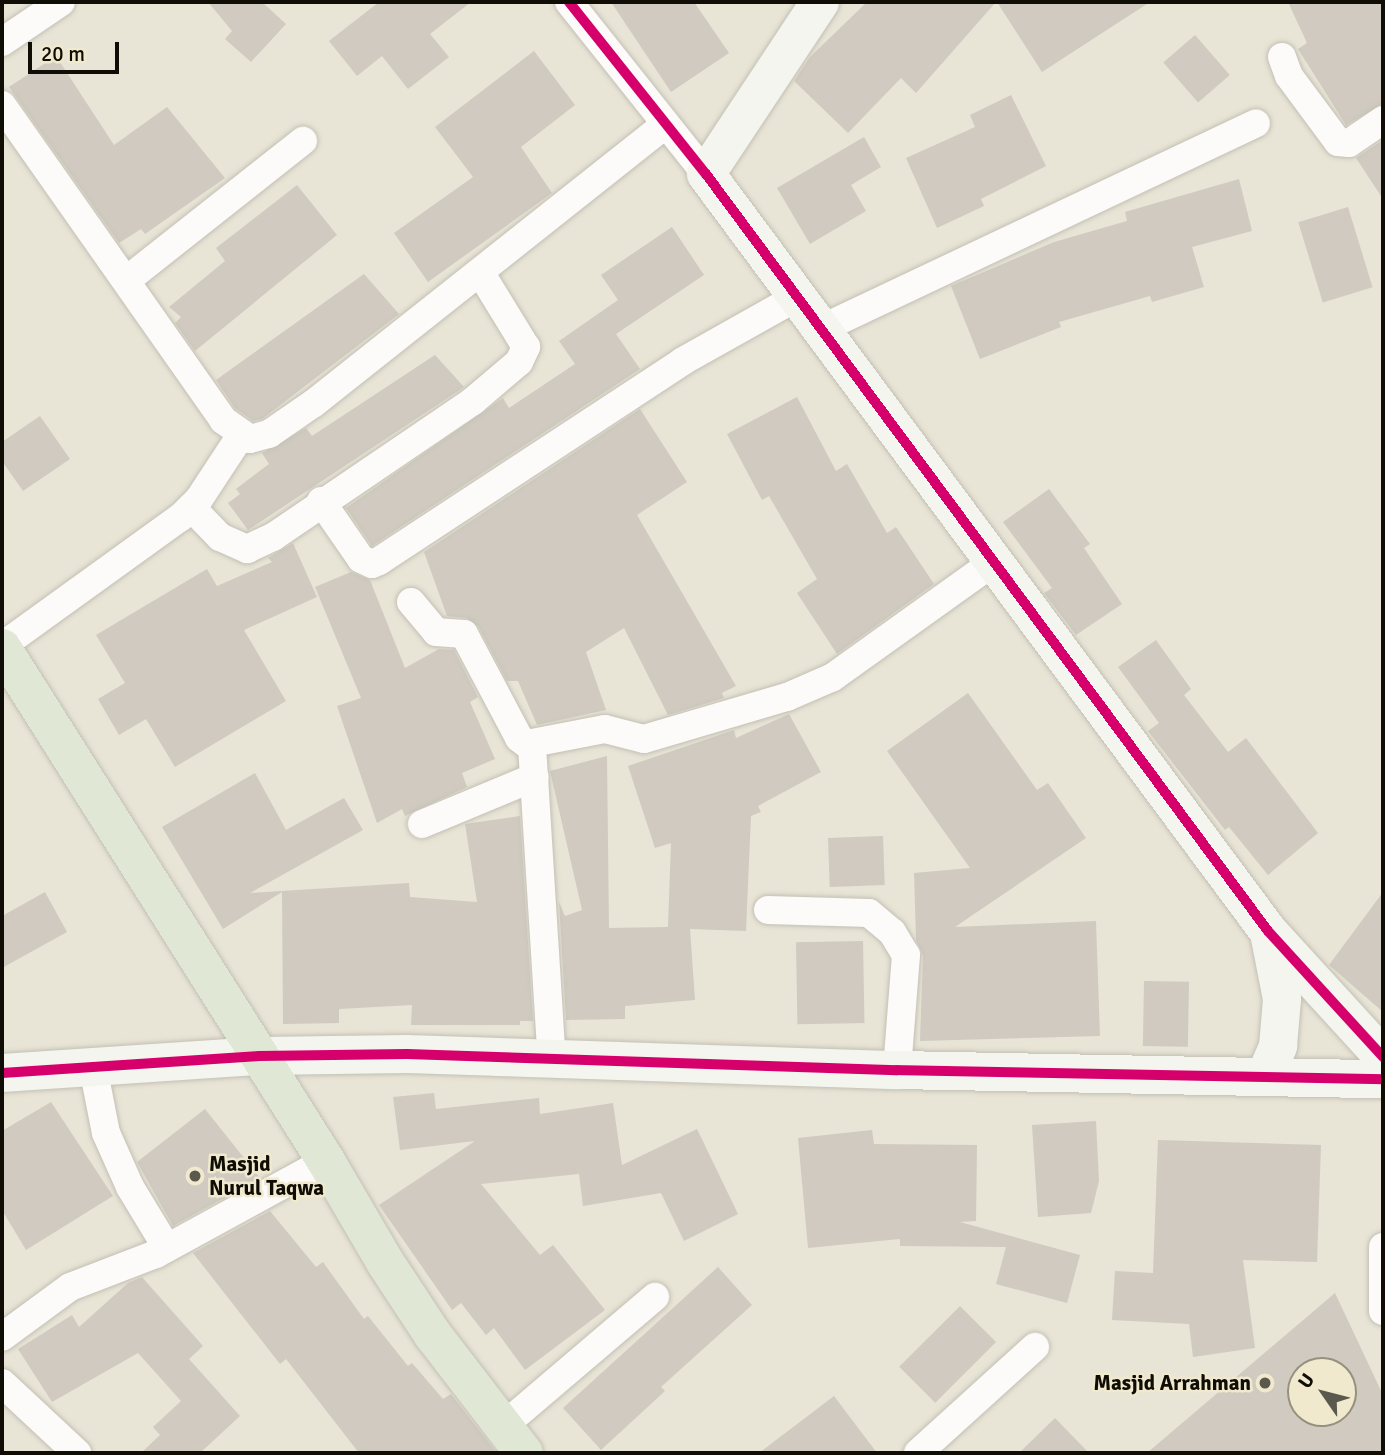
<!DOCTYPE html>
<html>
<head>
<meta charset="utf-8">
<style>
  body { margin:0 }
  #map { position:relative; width:1385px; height:1455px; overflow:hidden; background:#e8e4d6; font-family:Signika,sans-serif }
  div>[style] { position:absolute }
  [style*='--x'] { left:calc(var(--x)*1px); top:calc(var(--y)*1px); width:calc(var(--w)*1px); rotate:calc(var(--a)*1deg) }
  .building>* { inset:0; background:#d0cac0; transform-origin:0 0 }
  .roads { filter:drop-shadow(0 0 2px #c3c0b4) drop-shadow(0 0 2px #c3c0b4) }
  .street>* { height:28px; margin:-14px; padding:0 14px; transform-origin:14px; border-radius:14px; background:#fcfbf9 }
  .secondary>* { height:38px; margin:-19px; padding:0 19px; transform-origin:19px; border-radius:19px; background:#f3f5ee }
  .highway>* { height:38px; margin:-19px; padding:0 19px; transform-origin:19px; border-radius:19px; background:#e0e7d5 }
  .cycleway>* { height:10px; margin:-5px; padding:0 5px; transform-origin:5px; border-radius:5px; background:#d6006c }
  .dots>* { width:19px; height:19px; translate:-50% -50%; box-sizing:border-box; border:4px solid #f0e9ce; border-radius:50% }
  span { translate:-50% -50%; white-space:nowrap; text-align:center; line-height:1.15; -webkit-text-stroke:5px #f0e9ce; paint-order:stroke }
  .poi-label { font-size:21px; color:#0f0d05; font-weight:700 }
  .left { translate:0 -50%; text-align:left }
  .right { translate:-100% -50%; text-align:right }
  .frame { position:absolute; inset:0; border:4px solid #0f0d05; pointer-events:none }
  .north { position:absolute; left:1287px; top:1357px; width:70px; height:70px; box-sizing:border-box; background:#f0e9ce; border:2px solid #96917e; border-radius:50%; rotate:305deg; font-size:19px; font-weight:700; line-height:28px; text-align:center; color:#0f0d05 }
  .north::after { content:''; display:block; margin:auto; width:24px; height:32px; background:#5b584e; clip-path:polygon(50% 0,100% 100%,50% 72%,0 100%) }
  .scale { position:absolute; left:28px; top:42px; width:91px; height:32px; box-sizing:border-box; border:4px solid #0f0d05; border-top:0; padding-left:9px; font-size:21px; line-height:24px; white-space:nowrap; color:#0f0d05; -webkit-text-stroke:5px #f0e9ce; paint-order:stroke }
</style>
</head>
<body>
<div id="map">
  <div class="building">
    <div style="clip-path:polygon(208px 2px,262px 2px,286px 24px,251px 62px,225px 39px,232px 31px)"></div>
    <div style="clip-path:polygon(379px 2px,471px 2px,430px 34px,449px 57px,408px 89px,382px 56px,357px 76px,329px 41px)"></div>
    <div style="clip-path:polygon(611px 2px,694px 2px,729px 53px,671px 92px)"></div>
    <div style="clip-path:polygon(867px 2px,996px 2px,916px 93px,901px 78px,848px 133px,794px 81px,810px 57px)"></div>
    <div style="clip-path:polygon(997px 2px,1150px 2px,1042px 72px)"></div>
    <div style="clip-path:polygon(1288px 2px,1383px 2px,1383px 104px,1346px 125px,1298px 49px,1307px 43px)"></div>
    <div style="left:1195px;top:35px;width:53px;height:42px;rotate:49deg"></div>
    <div style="clip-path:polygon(534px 51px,575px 105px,521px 147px,552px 193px,428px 282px,394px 233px,473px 177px,435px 127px)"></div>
    <div style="clip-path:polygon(56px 56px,114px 145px,167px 107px,225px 178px,145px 234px,141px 229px,119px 243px,9px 87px)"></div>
    <div style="clip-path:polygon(1011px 95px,1046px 166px,981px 199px,984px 206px,937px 228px,906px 158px,975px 127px,970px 115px)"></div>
    <div style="clip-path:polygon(864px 137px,881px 167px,851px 185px,866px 211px,810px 244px,777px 188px)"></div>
    <div style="clip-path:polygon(1383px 140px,1383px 199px,1356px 158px)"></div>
    <div style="clip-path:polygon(1239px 179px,1252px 231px,1192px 247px,1204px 287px,1152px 302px,1150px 296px,1059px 322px,1061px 327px,980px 359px,951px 286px,1054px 242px,1127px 221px,1125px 212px)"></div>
    <div style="clip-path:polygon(297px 185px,337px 235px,195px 351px,175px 323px,181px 317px,169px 307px,225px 261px,216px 248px)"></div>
    <div style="left:1348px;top:207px;width:84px;height:52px;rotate:73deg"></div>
    <div style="clip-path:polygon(672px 227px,704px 275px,616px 334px,640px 369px,372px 546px,346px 508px,503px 398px,509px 408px,575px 364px,559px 341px,618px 300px,601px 275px)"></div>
    <div style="clip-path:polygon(364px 274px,399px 314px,262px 419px,253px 421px,235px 408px,216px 380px)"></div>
    <div style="clip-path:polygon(435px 355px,464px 387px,248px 530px,228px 503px,240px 494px,236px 489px,269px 464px,262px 453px,306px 428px,312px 436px)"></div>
    <div style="clip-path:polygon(797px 397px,836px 471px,847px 464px,887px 533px,896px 527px,934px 584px,837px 654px,797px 593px,817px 579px,769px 496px,762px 500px,727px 434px)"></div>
    <div style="clip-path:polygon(640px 409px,687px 482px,637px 515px,736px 686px,722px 693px,724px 698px,668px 715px,624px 628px,586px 652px,606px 710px,537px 725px,518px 681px,507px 681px,478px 626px,466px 618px,447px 616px,424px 552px)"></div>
    <div style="clip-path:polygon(40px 416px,70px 459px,23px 491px,2px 461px,2px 442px)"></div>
    <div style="clip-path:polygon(1049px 489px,1090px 544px,1084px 548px,1122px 604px,1076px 635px,1044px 593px,1052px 588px,1003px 522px)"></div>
    <div style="clip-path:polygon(293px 543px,317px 597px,244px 630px,286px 701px,175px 767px,146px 719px,119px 735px,98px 699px,125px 683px,96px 635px,207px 569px,217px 586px,272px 562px,268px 558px)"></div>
    <div style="clip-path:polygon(351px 572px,370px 580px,405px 668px,439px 649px,454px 650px,478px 697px,470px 702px,495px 759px,462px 773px,467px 787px,405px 816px,402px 809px,377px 823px,337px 706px,361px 698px,315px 587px)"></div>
    <div style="clip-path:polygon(1156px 640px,1191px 689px,1184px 695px,1228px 752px,1246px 738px,1318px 833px,1268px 875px,1229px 827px,1225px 830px,1148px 731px,1159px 723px,1118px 667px)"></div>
    <div style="clip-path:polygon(968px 693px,1037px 790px,1048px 783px,1086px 838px,955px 927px,1096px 921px,1100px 1036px,920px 1041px,923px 956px,916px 940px,914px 873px,970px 868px,887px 751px)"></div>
    <div style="clip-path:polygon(789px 714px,821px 772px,758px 806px,761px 812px,751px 816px,746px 931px,690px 929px,695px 1000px,625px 1006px,625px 1019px,566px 1020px,559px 902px,565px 916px,582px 910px,550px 771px,607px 756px,609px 928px,668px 927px,671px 843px,655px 848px,628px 766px,734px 730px,736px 738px)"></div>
    <div style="clip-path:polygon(255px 773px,286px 830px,344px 798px,363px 830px,250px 893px,409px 883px,410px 897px,477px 902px,465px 824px,520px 816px,533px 1021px,520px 1021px,520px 1025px,411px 1025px,412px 1005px,339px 1009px,339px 1023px,283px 1024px,282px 892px,223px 929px,162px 827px)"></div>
    <div style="left:883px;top:836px;width:49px;height:55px;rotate:88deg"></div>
    <div style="clip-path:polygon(45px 892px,67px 932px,2px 968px,2px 916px)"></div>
    <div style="clip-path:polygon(1383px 892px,1383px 1012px,1329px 965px)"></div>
    <div style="left:863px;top:941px;width:82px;height:67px;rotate:89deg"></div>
    <div style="left:1144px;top:981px;width:45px;height:65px;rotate:1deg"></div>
    <div style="clip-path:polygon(434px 1093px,436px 1109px,539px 1098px,540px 1114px,613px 1103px,622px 1165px,697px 1129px,738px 1214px,684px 1241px,661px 1193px,583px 1206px,579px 1174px,481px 1184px,540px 1255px,553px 1245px,605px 1310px,525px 1370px,494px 1328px,486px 1335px,461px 1303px,452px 1310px,379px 1205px,475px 1141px,400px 1150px,393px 1097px)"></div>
    <div style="clip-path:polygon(51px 1102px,113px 1196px,26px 1250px,2px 1210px,2px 1131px)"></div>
    <div style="clip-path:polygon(205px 1109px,260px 1178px,173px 1226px,137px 1162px)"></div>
    <div style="clip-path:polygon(1096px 1121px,1099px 1181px,1091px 1213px,1038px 1217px,1032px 1125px)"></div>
    <div style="clip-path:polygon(872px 1130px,874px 1144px,977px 1145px,976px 1221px,960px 1222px,1080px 1255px,1067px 1303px,996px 1284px,1006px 1247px,900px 1246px,900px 1239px,808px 1248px,798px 1138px)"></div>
    <div style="clip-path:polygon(1158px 1140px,1321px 1145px,1317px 1262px,1243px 1260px,1255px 1348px,1193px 1357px,1189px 1324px,1112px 1320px,1115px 1271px,1153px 1273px)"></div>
    <div style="clip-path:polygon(270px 1211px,316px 1267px,323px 1262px,364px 1319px,368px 1316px,408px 1366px,412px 1363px,443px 1399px,451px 1394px,497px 1453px,359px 1453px,286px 1359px,280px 1364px,193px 1253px)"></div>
    <div style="clip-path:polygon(718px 1267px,752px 1305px,661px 1387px,665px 1391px,601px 1450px,563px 1408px)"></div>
    <div style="clip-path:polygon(142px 1277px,203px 1346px,189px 1359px,240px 1416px,200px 1453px,141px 1453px,160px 1435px,153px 1427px,181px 1401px,138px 1353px,52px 1402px,18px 1349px,72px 1315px,79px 1327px,128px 1283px)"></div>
    <div style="clip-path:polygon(evenodd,1335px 1293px,1383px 1395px,1383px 1453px,1147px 1453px,1335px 1293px,1301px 1371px,1343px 1371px,1343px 1413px,1301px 1413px,1301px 1371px)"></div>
    <div style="left:960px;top:1306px;width:51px;height:86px;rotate:45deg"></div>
    <div style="clip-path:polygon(834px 1396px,877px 1453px,759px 1453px)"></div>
    <div style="clip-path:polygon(1055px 1418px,1089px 1453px,1019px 1453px)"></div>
  </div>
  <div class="roads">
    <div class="street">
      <div style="--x:569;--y:2;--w:220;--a:51.5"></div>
      <div style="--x:2;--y:42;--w:71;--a:-34.1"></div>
      <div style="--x:1282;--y:57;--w:20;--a:70"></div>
      <div style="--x:1289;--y:76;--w:82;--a:53.4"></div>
      <div style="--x:1338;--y:142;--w:11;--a:5"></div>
      <div style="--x:1349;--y:143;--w:41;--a:-34.1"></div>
      <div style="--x:2;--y:105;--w:385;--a:54.9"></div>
      <div style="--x:223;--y:420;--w:33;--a:35"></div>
      <div style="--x:250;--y:439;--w:20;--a:-15"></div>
      <div style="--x:269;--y:434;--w:55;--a:-34.6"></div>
      <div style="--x:314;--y:403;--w:448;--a:-38.4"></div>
      <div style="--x:128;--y:279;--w:223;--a:-38.3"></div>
      <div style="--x:821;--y:329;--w:481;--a:-25.3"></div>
      <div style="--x:321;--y:501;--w:70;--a:55.4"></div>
      <div style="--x:361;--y:559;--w:12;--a:24"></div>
      <div style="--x:372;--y:564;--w:8;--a:-23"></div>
      <div style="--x:379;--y:561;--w:364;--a:-33.3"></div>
      <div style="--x:683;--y:361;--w:131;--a:-29.3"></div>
      <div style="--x:191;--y:507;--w:42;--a:46"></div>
      <div style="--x:220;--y:537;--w:30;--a:24"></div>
      <div style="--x:247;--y:549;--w:29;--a:-25"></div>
      <div style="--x:273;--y:537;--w:242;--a:-34.2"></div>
      <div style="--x:473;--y:401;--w:60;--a:-40.3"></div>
      <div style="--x:519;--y:362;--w:17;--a:-65"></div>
      <div style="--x:526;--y:347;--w:88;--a:-121.5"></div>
      <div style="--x:411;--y:602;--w:39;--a:50"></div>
      <div style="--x:436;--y:632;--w:28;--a:4"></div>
      <div style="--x:464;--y:634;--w:118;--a:62.1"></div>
      <div style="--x:519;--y:738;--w:10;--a:37"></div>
      <div style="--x:527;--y:744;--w:79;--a:-10.9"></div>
      <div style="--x:605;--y:729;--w:40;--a:14.4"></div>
      <div style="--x:644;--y:739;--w:149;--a:-16.4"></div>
      <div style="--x:787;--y:697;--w:50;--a:-23.5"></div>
      <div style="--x:833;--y:677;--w:196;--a:-35.6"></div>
      <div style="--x:2;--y:646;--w:221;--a:-35.8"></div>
      <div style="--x:181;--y:517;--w:25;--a:-45"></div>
      <div style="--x:199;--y:499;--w:77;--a:-56.7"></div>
      <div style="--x:532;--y:746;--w:315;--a:86.4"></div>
      <div style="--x:422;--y:824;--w:122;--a:-22.6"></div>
      <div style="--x:768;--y:910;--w:101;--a:1.7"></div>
      <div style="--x:869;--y:913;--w:30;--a:40"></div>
      <div style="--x:892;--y:932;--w:27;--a:59"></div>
      <div style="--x:906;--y:955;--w:115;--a:94.5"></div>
      <div style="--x:93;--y:1067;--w:67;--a:78.9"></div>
      <div style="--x:106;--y:1133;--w:59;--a:66"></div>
      <div style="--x:130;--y:1187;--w:71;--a:58.8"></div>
      <div style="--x:1383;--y:1247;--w:64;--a:90"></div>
      <div style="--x:2;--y:1337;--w:84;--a:-36.3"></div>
      <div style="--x:70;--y:1287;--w:92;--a:-21"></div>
      <div style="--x:156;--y:1254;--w:194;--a:-28.7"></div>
      <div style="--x:2;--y:1383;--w:103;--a:43"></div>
      <div style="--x:502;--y:1427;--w:201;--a:-40.4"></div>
      <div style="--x:918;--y:1453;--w:158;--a:-42.2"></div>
    </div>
    <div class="secondary">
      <div style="--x:820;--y:2;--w:206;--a:123.5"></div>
      <div style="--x:706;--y:174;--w:943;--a:53.41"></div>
      <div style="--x:1268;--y:931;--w:171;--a:47.6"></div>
      <div style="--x:2;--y:1073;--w:258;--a:-3.8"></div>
      <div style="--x:259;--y:1056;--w:148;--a:-0.8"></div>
      <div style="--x:407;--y:1054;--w:490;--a:1.9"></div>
      <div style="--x:897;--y:1070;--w:486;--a:1.1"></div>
      <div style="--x:1265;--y:1077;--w:34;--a:-67"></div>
      <div style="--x:1278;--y:1046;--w:47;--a:-85.1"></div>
      <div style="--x:1282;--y:999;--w:67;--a:-101.1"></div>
    </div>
    <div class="highway">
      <div style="--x:2;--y:648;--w:607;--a:57.72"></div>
      <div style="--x:326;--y:1161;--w:117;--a:59.7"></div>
      <div style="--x:385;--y:1262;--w:87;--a:56.7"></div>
      <div style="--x:433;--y:1335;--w:149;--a:52.4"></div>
    </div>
  </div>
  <div class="cycleway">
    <div style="--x:569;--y:2;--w:220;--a:51.5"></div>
    <div style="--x:706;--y:174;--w:943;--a:53.41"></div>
    <div style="--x:1268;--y:931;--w:171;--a:47.6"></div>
    <div style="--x:2;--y:1073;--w:258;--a:-3.8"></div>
    <div style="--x:259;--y:1056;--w:148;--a:-0.8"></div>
    <div style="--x:407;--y:1054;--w:490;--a:1.9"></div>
    <div style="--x:897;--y:1070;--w:486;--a:1.1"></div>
  </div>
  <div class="dots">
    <div style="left:195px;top:1176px;background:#5b584e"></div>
    <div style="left:1265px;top:1383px;background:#5b584e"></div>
  </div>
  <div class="poi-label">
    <span class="left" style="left:209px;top:1176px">Masjid<br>Nurul Taqwa</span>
    <span class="right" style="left:1251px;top:1383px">Masjid Arrahman</span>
  </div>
  <div class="frame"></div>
  <div class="north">U</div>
  <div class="scale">20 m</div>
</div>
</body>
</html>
